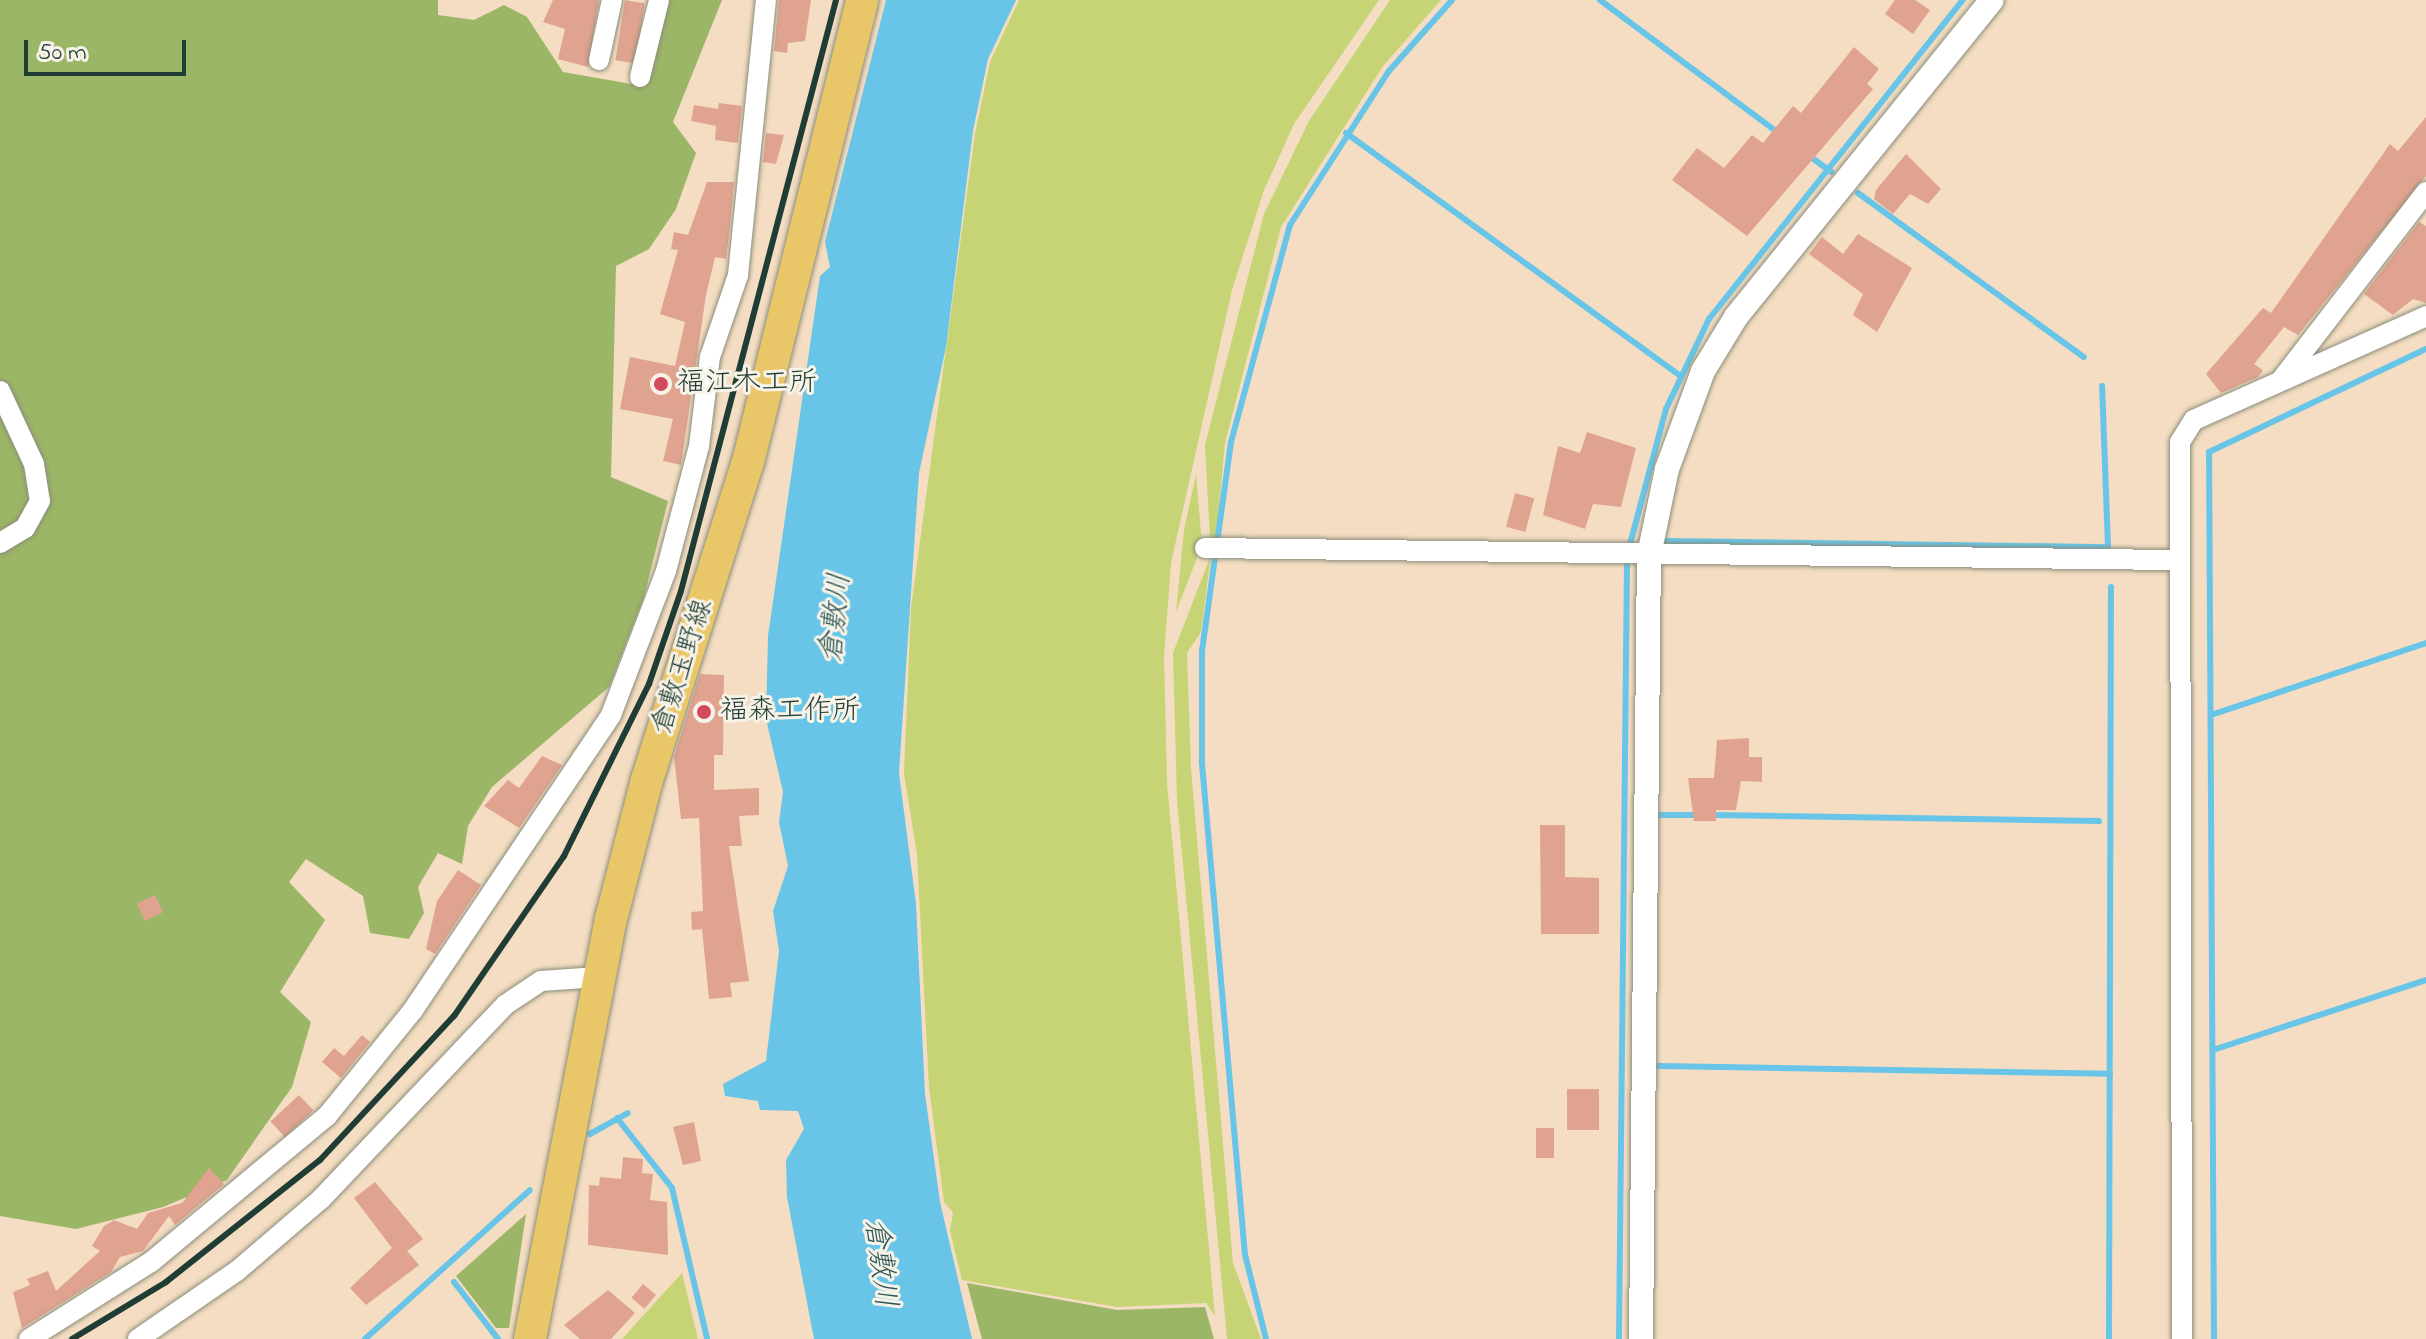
<!DOCTYPE html>
<html>
<head>
<meta charset="utf-8">
<style>
  body { margin:0 }
  #map { position:relative; width:2426px; height:1339px; overflow:hidden; background:#f4ddc2; font-family:"Indie Flower","Klee One",sans-serif }
  div>[style] { position:absolute }
  [style*='--x'] { left:calc(var(--x)*1px); top:calc(var(--y)*1px); width:calc(var(--w)*1px); rotate:calc(var(--a)*1deg) }
  .green>* { inset:0; background:#c6d476 }
  .forest>* { inset:0; background:#9cb667 }
  .water>* { inset:0; background:#69c5e7 }
  .stream>* { height:6px; margin:-3px; padding:0 3px; transform-origin:3px; border-radius:3px; background:#69c5e7 }
  .building>* { inset:0; background:#e0a390; transform-origin:0 0 }
  .roads { filter:drop-shadow(0 0 2px #8a8d7b) drop-shadow(0 0 2px #8a8d7b) }
  .minor>* { height:20px; margin:-10px; padding:0 10px; transform-origin:10px; border-radius:10px; background:#fff }
  .tertiary>* { height:24px; margin:-12px; padding:0 12px; transform-origin:12px; border-radius:12px; background:#fff }
  .primary>* { height:32px; margin:-16px; padding:0 16px; transform-origin:16px; border-radius:16px; background:#e9c769 }
  .rail>* { height:6px; margin:-3px; padding:0 3px; transform-origin:3px; border-radius:3px; background:#1f3d34 }
  .dots>* { width:22px; height:22px; translate:-50% -50%; box-sizing:border-box; border:4px solid #f7f3e8; border-radius:50% }
  span { translate:-50% -50%; white-space:nowrap; text-align:center; line-height:1.15; -webkit-text-stroke:6px #f7f3e8; paint-order:stroke }
  .poi-label { font-size:28px; color:#1f3d34 }
  .left { translate:0 -50%; text-align:left }
  .street-label { font-size:28px; color:#1f3d34 }
  .water-label { font-size:30px; color:#2e5858; font-style:italic }
  .scale { position:absolute; left:24px; top:40px; width:162px; height:36px; box-sizing:border-box; border:4px solid #1f3d34; border-top:0; padding-left:10px; font-size:24px; line-height:28px; white-space:nowrap; color:#1f3d34; -webkit-text-stroke:6px #f7f3e8; paint-order:stroke }
</style>
</head>
<body>
<div id="map">
  <div class="green">
    <div style="clip-path:polygon(1019px 0,1379px 0,1294px 124px,1264px 190px,1232px 290px,1171px 563px,1164px 657px,1167px 783px,1215px 1316px,1206px 1303px,1117px 1307px,962px 1280px,950px 1231px,953px 1212px,944px 1202px,929px 1087px,917px 855px,904px 773px,911px 608px,975px 134px,990px 62px)"></div>
    <div style="clip-path:polygon(1390px 0,1441px 0,1383px 66px,1281px 227px,1225px 443px,1216px 539px,1210px 539px,1205px 445px,1264px 214px,1309px 121px)"></div>
    <div style="clip-path:polygon(1196px 474px,1202px 545px,1176px 612px,1184px 530px)"></div>
    <div style="clip-path:polygon(1211px 555px,1201px 632px,1187px 653px,1191px 768px,1233px 1263px,1261px 1339px,1227px 1339px,1177px 800px,1173px 653px)"></div>
    <div style="clip-path:polygon(682px 1273px,698px 1339px,622px 1339px)"></div>
  </div>
  <div class="forest">
    <div style="clip-path:polygon(0 0,438px 0,438px 15px,474px 20px,504px 5px,527px 17px,563px 72px,643px 86px,665px 0,722px 0,673px 122px,696px 153px,676px 209px,649px 249px,616px 266px,611px 477px,668px 501px,644px 597px,609px 687px,492px 787px,468px 826px,462px 864px,438px 853px,418px 887px,424px 913px,409px 939px,370px 933px,363px 896px,306px 859px,289px 882px,325px 920px,280px 992px,311px 1022px,292px 1087px,227px 1180px,163px 1207px,76px 1229px,0 1216px)"></div>
    <div style="clip-path:polygon(526px 1214px,509px 1328px,496px 1328px,456px 1276px)"></div>
    <div style="clip-path:polygon(967px 1283px,1117px 1310px,1205px 1307px,1214px 1339px,982px 1339px)"></div>
  </div>
  <div class="water">
    <div style="clip-path:polygon(886px 0,1016px 0,988px 59px,973px 131px,946px 347px,919px 473px,899px 773px,916px 904px,925px 1094px,940px 1202px,972px 1339px,814px 1339px,787px 1197px,786px 1160px,804px 1129px,798px 1111px,760px 1110px,758px 1101px,725px 1096px,723px 1084px,766px 1061px,779px 951px,773px 911px,788px 866px,779px 822px,783px 792px,766px 719px,768px 636px,820px 276px,830px 267px,825px 242px)"></div>
  </div>
  <div class="stream">
    <div style="--x:1600;--y:0;--w:224;--a:36.7"></div>
    <div style="--x:1346;--y:133;--w:412;--a:36"></div>
    <div style="--x:1808;--y:155;--w:29;--a:36"></div>
    <div style="--x:1858;--y:193;--w:279;--a:36"></div>
    <div style="--x:1666;--y:541;--w:442;--a:0.8"></div>
    <div style="--x:2108;--y:547;--w:161;--a:-92.1"></div>
    <div style="--x:1629;--y:548;--w:144;--a:-75.1"></div>
    <div style="--x:1666;--y:409;--w:100;--a:-64.5"></div>
    <div style="--x:1709;--y:319;--w:408;--a:-51.5"></div>
    <div style="--x:2211;--y:715;--w:227;--a:-18.5"></div>
    <div style="--x:1660;--y:815;--w:40;--a:0"></div>
    <div style="--x:1711;--y:815;--w:388;--a:0.9"></div>
    <div style="--x:2213;--y:1050;--w:224;--a:-18.2"></div>
    <div style="--x:1659;--y:1066;--w:451;--a:1"></div>
    <div style="--x:617;--y:1118;--w:89;--a:51.8"></div>
    <div style="--x:672;--y:1188;--w:155;--a:76.9"></div>
    <div style="--x:590;--y:1134;--w:43;--a:-28.9"></div>
    <div style="--x:454;--y:1282;--w:72;--a:52.3"></div>
    <div style="--x:365;--y:1339;--w:222;--a:-42.1"></div>
    <div style="--x:1266;--y:1339;--w:87;--a:-104"></div>
    <div style="--x:1245;--y:1255;--w:497;--a:-95"></div>
    <div style="--x:1202;--y:760;--w:109;--a:-90"></div>
    <div style="--x:1202;--y:651;--w:211;--a:-82.1"></div>
    <div style="--x:1231;--y:442;--w:225;--a:-74.8"></div>
    <div style="--x:1290;--y:225;--w:183;--a:-57.3"></div>
    <div style="--x:1389;--y:71;--w:95;--a:-48.4"></div>
    <div style="--x:1619;--y:1339;--w:780;--a:-89.41"></div>
    <div style="--x:2109;--y:1339;--w:752;--a:-89.85"></div>
    <div style="--x:2214;--y:1339;--w:887;--a:-90.32"></div>
    <div style="--x:2209;--y:452;--w:240;--a:-25.4"></div>
  </div>
  <div class="building">
    <div style="clip-path:polygon(553px 0,599px 0,588px 67px,558px 59px,565px 29px,543px 22px)"></div>
    <div style="left:625px;top:0;width:20px;height:61px;rotate:9deg"></div>
    <div style="clip-path:polygon(779px 0,811px 0,805px 41px,788px 43px,787px 53px,774px 51px)"></div>
    <div style="clip-path:polygon(1895px 0,1915px 0,1930px 10px,1913px 34px,1885px 14px)"></div>
    <div style="clip-path:polygon(1854px 47px,1879px 69px,1867px 84px,1873px 89px,1747px 236px,1672px 180px,1697px 148px,1724px 168px,1752px 135px,1763px 143px,1793px 106px,1801px 113px)"></div>
    <div style="clip-path:polygon(719px 103px,742px 106px,738px 143px,715px 140px,716px 126px,691px 121px,694px 105px,718px 109px)"></div>
    <div style="clip-path:polygon(2426px 117px,2426px 176px,2298px 335px,2284px 327px,2254px 364px,2263px 370px,2258px 377px,2221px 393px,2206px 374px,2263px 308px,2271px 313px,2390px 144px,2398px 151px)"></div>
    <div style="clip-path:polygon(766px 133px,784px 135px,776px 164px,763px 162px)"></div>
    <div style="clip-path:polygon(1906px 154px,1941px 189px,1928px 204px,1910px 194px,1893px 214px,1874px 199px,1876px 190px)"></div>
    <div style="clip-path:polygon(707px 182px,734px 182px,730px 226px,726px 259px,715px 257px,706px 295px,681px 465px,663px 461px,673px 419px,620px 409px,630px 357px,675px 366px,685px 322px,660px 314px,678px 250px,671px 249px,674px 232px,688px 235px)"></div>
    <div style="clip-path:polygon(2419px 222px,2426px 226px,2426px 303px,2413px 299px,2393px 315px,2364px 294px)"></div>
    <div style="clip-path:polygon(1858px 234px,1912px 268px,1877px 332px,1853px 315px,1863px 294px,1809px 254px,1822px 237px,1843px 254px)"></div>
    <div style="clip-path:polygon(1587px 432px,1636px 448px,1621px 507px,1593px 504px,1585px 529px,1543px 515px,1558px 446px,1580px 453px)"></div>
    <div style="left:1515px;top:493px;width:20px;height:35px;rotate:15deg"></div>
    <div style="clip-path:polygon(700px 674px,724px 675px,723px 755px,714px 755px,714px 790px,759px 788px,759px 815px,739px 816px,742px 846px,729px 846px,749px 981px,730px 983px,732px 997px,709px 999px,702px 929px,692px 930px,691px 912px,703px 911px,699px 818px,681px 819px,674px 757px)"></div>
    <div style="clip-path:polygon(1749px 738px,1749px 757px,1762px 757px,1762px 782px,1741px 781px,1736px 810px,1716px 810px,1716px 821px,1694px 821px,1688px 778px,1714px 778px,1717px 740px)"></div>
    <div style="clip-path:polygon(542px 756px,562px 765px,519px 828px,484px 806px,508px 780px,519px 788px)"></div>
    <div style="clip-path:polygon(1540px 825px,1565px 825px,1565px 877px,1599px 878px,1599px 934px,1541px 934px)"></div>
    <div style="clip-path:polygon(458px 870px,481px 885px,435px 954px,426px 949px,437px 901px)"></div>
    <div style="left:155px;top:895px;width:19px;height:20px;rotate:65deg"></div>
    <div style="clip-path:polygon(362px 1035px,370px 1042px,341px 1078px,322px 1062px,334px 1048px,344px 1056px)"></div>
    <div style="left:1599px;top:1089px;width:41px;height:32px;rotate:90deg"></div>
    <div style="left:299px;top:1095px;width:21px;height:39px;rotate:47deg"></div>
    <div style="clip-path:polygon(694px 1122px,701px 1161px,683px 1165px,673px 1127px)"></div>
    <div style="left:1536px;top:1128px;width:18px;height:30px"></div>
    <div style="clip-path:polygon(623px 1157px,643px 1159px,642px 1173px,653px 1174px,650px 1200px,667px 1202px,668px 1255px,588px 1245px,589px 1185px,599px 1186px,600px 1177px,621px 1179px)"></div>
    <div style="clip-path:polygon(209px 1168px,224px 1184px,175px 1225px,169px 1216px,143px 1251px,120px 1257px,111px 1272px,22px 1328px,13px 1292px,30px 1285px,27px 1279px,48px 1271px,56px 1291px,100px 1251px,92px 1246px,104px 1226px,114px 1220px,137px 1229px,148px 1213px,182px 1203px)"></div>
    <div style="clip-path:polygon(375px 1182px,423px 1239px,407px 1251px,419px 1265px,366px 1305px,350px 1288px,392px 1248px,354px 1198px)"></div>
    <div style="left:643px;top:1284px;width:17px;height:18px;rotate:40deg"></div>
    <div style="clip-path:polygon(608px 1290px,635px 1313px,611px 1339px,580px 1339px,564px 1325px)"></div>
  </div>
  <div class="roads">
    <div class="minor">
      <div style="--x:599;--y:60;--w:61;--a:-77.8"></div>
      <div style="--x:640;--y:77;--w:79;--a:-76.1"></div>
      <div style="--x:2282;--y:379;--w:236;--a:-52.4"></div>
      <div style="--x:0;--y:391;--w:81;--a:65"></div>
      <div style="--x:34;--y:464;--w:37;--a:81"></div>
      <div style="--x:40;--y:501;--w:31;--a:119"></div>
      <div style="--x:25;--y:528;--w:29;--a:149"></div>
      <div style="--x:1205;--y:548;--w:970;--a:0.71"></div>
      <div style="--x:29;--y:1339;--w:144;--a:-32.3"></div>
      <div style="--x:151;--y:1262;--w:229;--a:-39.7"></div>
      <div style="--x:327;--y:1116;--w:136;--a:-50.9"></div>
      <div style="--x:413;--y:1010;--w:355;--a:-56.1"></div>
      <div style="--x:611;--y:715;--w:154;--a:-69.1"></div>
      <div style="--x:666;--y:571;--w:129;--a:-75.2"></div>
      <div style="--x:699;--y:446;--w:90;--a:-83"></div>
      <div style="--x:710;--y:357;--w:87;--a:-71.1"></div>
      <div style="--x:738;--y:275;--w:276;--a:-84.2"></div>
      <div style="--x:138;--y:1339;--w:120;--a:-34.5"></div>
      <div style="--x:237;--y:1271;--w:111;--a:-40.6"></div>
      <div style="--x:321;--y:1199;--w:267;--a:-46.5"></div>
      <div style="--x:505;--y:1005;--w:43;--a:-33.7"></div>
      <div style="--x:541;--y:981;--w:57;--a:-4"></div>
      <div style="--x:2182;--y:1339;--w:897;--a:-90.13"></div>
      <div style="--x:2180;--y:442;--w:26;--a:-58"></div>
      <div style="--x:2194;--y:420;--w:254;--a:-24.1"></div>
    </div>
    <div class="tertiary">
      <div style="--x:1641;--y:1339;--w:784;--a:-89.42"></div>
      <div style="--x:1649;--y:555;--w:88;--a:-78.2"></div>
      <div style="--x:1667;--y:469;--w:104;--a:-69.8"></div>
      <div style="--x:1703;--y:371;--w:63;--a:-58.6"></div>
      <div style="--x:1736;--y:317;--w:407;--a:-51.1"></div>
    </div>
    <div class="primary">
      <div style="--x:530;--y:1339;--w:428;--a:-79.1"></div>
      <div style="--x:611;--y:919;--w:144;--a:-75.5"></div>
      <div style="--x:647;--y:780;--w:334;--a:-72.4"></div>
      <div style="--x:748;--y:462;--w:476;--a:-76.1"></div>
    </div>
  </div>
  <div class="rail">
    <div style="--x:72;--y:1339;--w:110;--a:-31.2"></div>
    <div style="--x:166;--y:1282;--w:196;--a:-38.4"></div>
    <div style="--x:320;--y:1160;--w:197;--a:-47.1"></div>
    <div style="--x:454;--y:1016;--w:194;--a:-55.5"></div>
    <div style="--x:564;--y:856;--w:192;--a:-63.7"></div>
    <div style="--x:649;--y:684;--w:98;--a:-71"></div>
    <div style="--x:681;--y:591;--w:611;--a:-75.3"></div>
  </div>
  <div class="dots">
    <div style="left:661px;top:384px;background:#d1495b"></div>
    <div style="left:704px;top:712px;background:#d1495b"></div>
  </div>
  <div class="poi-label">
    <span class="left" style="left:677px;top:384px">福江木工所</span>
    <span class="left" style="left:720px;top:712px">福森工作所</span>
  </div>
  <div class="street-label">
    <span style="left:684px;top:667px;rotate:-72deg">倉敷玉野線</span>
  </div>
  <div class="water-label">
    <span style="left:837px;top:618px;rotate:-84deg">倉敷川</span>
    <span style="left:879px;top:1263px;rotate:83deg">倉敷川</span>
  </div>
  <div class="scale">50 m</div>
</div>
</body>
</html>
